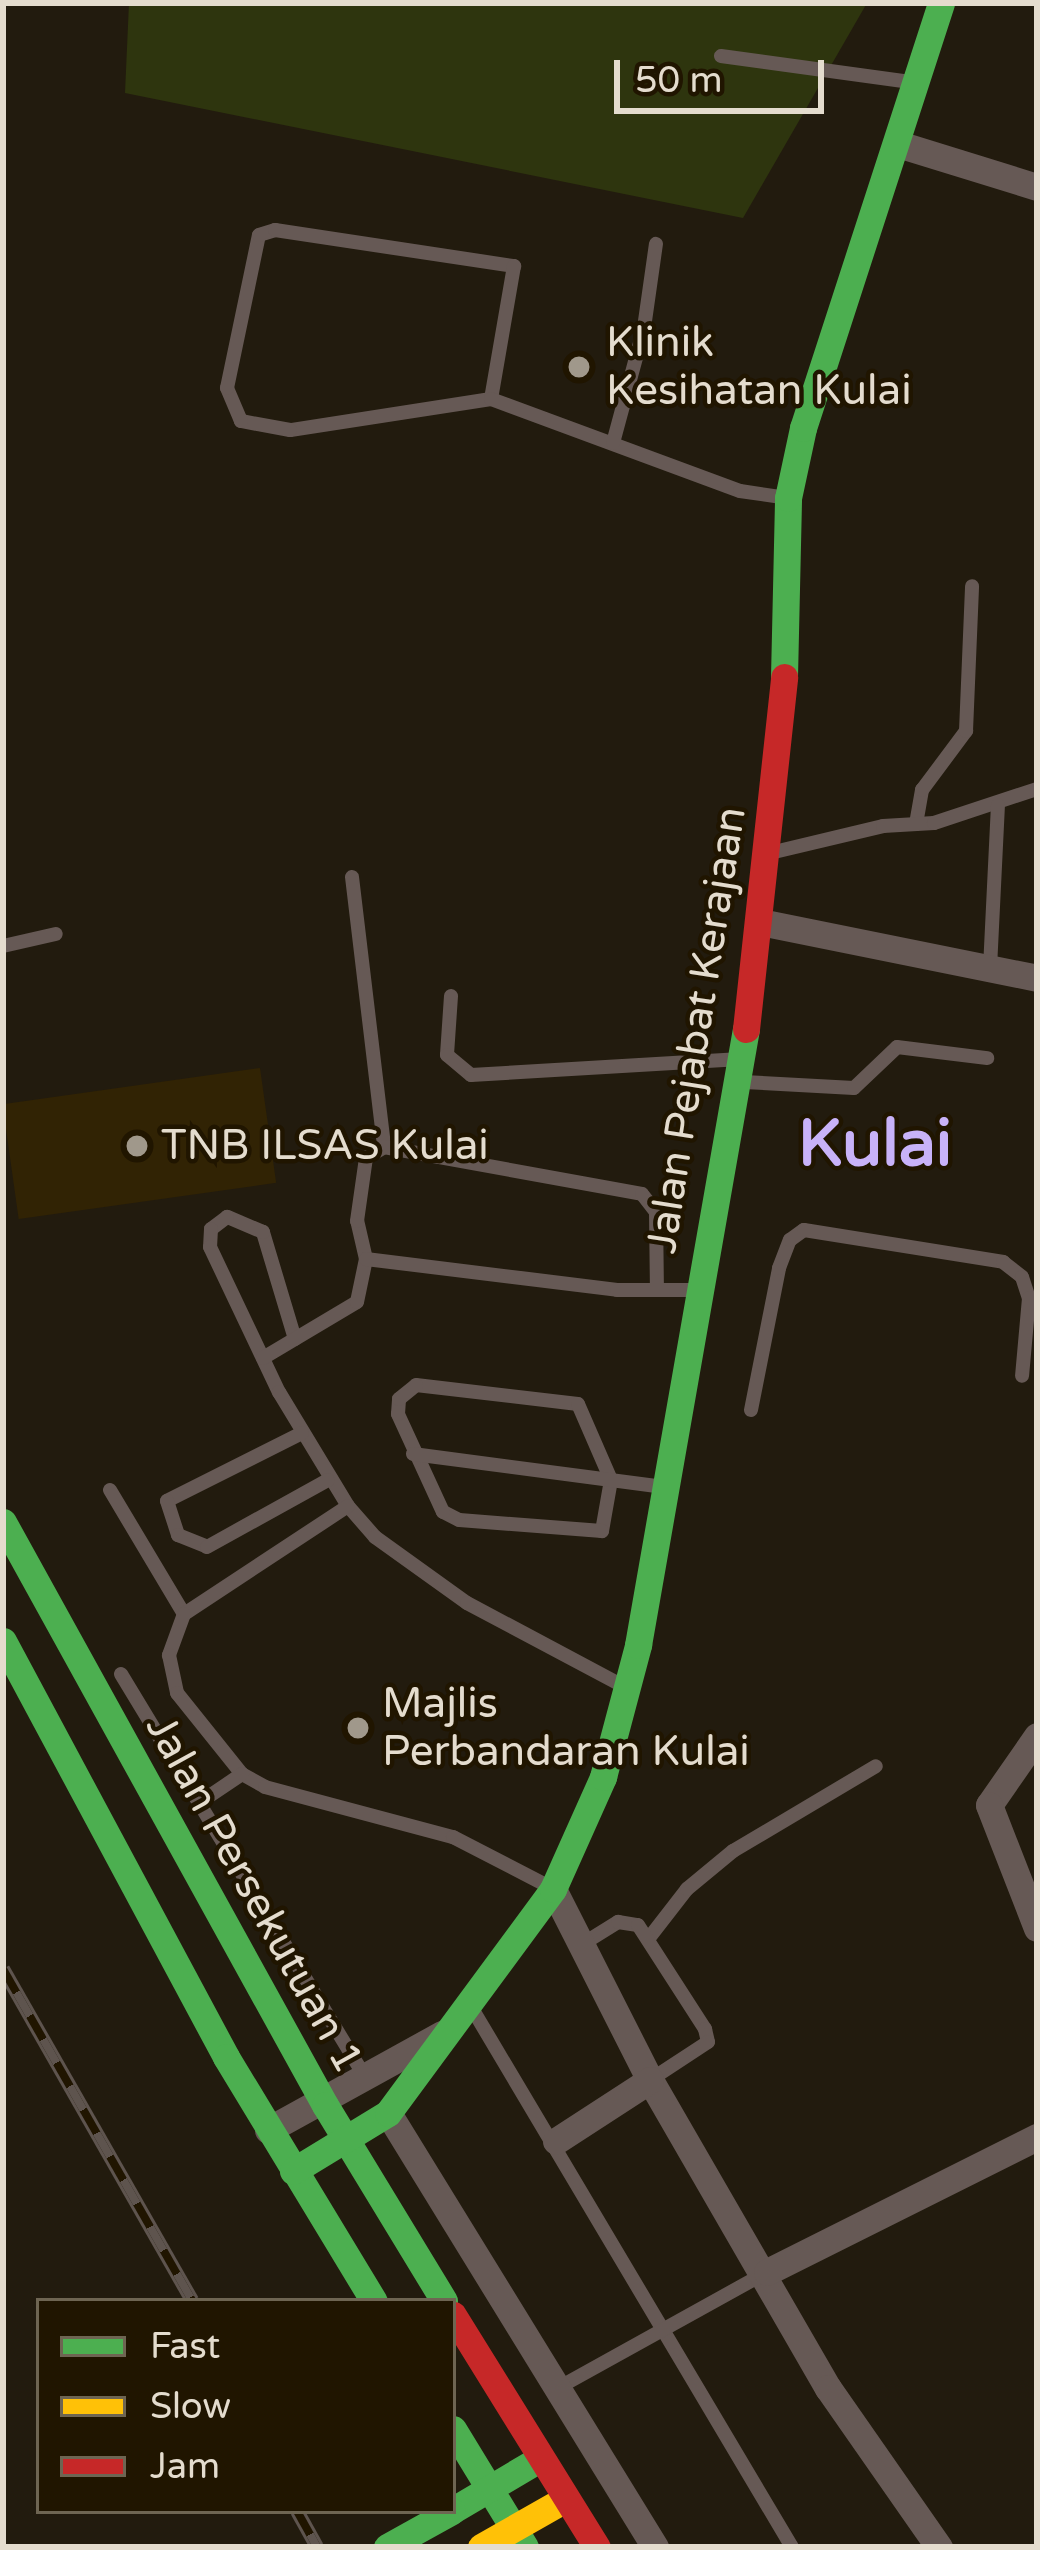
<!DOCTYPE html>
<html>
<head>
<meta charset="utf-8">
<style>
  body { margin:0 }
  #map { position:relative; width:1040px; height:2550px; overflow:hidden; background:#221b0e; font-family:"Varela Round",sans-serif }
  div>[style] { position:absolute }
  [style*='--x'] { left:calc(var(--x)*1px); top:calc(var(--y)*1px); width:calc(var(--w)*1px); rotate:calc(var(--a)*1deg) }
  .built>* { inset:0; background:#312304; transform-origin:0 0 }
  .green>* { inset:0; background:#2e350e }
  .lane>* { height:14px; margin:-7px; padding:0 7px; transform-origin:7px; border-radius:7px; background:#665955 }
  .street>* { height:27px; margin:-13.5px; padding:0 13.5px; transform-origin:13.5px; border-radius:13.5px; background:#665955 }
  .fast>* { height:27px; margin:-13.5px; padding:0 13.5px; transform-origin:13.5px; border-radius:13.5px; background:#4caf50 }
  .slow>* { height:27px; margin:-13.5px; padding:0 13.5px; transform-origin:13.5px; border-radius:13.5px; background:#ffc107 }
  .jam>* { height:27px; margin:-13.5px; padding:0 13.5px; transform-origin:13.5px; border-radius:13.5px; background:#c62828 }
  .rail>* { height:14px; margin-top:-7px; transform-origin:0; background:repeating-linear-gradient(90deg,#201500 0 27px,#5e544e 0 54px); box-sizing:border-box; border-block:3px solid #5e544e }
  .dots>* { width:33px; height:33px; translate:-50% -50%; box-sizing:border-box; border:6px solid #201500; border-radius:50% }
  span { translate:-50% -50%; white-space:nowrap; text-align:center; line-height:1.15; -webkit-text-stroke:9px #201500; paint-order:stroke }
  .poi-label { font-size:42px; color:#e4dcce }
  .left { translate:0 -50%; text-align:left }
  .street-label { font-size:42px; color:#e4dcce }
  .town-label { font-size:66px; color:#c8b2f8; font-weight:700 }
  .frame { position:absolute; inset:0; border:6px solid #e4dcce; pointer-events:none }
  .legend { position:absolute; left:36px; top:2298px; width:420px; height:216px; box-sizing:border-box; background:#201500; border:3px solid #6e6552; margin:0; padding:15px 21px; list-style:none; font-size:36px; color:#e4dcce }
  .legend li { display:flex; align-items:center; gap:24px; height:60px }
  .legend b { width:60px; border:3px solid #6e6552 }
  .scale { position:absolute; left:614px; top:60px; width:210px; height:54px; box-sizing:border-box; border:6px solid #e4dcce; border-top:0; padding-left:15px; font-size:36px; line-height:42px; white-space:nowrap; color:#e4dcce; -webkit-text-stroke:9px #201500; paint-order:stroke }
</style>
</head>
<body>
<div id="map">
  <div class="built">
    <div style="left:260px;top:1068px;width:116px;height:260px;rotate:82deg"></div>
  </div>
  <div class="green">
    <div style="clip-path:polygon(129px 3px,867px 3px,743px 218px,125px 93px)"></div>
  </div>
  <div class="lane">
    <div style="--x:721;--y:56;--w:193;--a:7.8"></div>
    <div style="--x:491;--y:399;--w:203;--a:171.2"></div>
    <div style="--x:290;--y:430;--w:50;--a:-169.6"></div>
    <div style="--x:241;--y:421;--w:36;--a:-113"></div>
    <div style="--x:227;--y:388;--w:156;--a:-78.2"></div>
    <div style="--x:259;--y:235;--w:17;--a:-17"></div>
    <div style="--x:275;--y:230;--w:242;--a:8.6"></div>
    <div style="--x:514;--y:266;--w:135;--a:99.8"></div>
    <div style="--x:491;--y:399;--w:265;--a:20.3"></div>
    <div style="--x:740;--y:491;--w:49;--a:8.3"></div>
    <div style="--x:613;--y:443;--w:119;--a:-74.9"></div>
    <div style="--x:644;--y:328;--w:85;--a:-81.9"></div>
    <div style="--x:916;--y:824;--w:35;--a:-80"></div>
    <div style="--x:922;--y:790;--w:74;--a:-53.3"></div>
    <div style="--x:966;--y:731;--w:145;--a:-87.6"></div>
    <div style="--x:770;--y:853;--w:116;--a:-13.4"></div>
    <div style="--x:883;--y:826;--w:51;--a:-3.4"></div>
    <div style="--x:934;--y:823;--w:108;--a:-18.3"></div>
    <div style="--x:352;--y:877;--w:272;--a:83.2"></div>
    <div style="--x:3;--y:946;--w:54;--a:-12.8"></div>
    <div style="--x:990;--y:968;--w:163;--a:-87.2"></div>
    <div style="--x:451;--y:996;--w:59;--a:93.9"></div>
    <div style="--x:447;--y:1055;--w:31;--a:40"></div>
    <div style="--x:471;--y:1075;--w:266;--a:-3.4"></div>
    <div style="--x:744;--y:1082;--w:110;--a:3.1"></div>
    <div style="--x:854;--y:1088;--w:59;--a:-43.6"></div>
    <div style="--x:897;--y:1047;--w:91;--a:7"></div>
    <div style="--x:366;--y:1259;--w:39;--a:-103"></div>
    <div style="--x:357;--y:1221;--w:64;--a:-81.9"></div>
    <div style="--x:366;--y:1158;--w:21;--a:-31"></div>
    <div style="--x:384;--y:1147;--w:262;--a:10.3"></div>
    <div style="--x:642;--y:1194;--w:23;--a:52"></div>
    <div style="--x:656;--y:1212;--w:78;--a:89.3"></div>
    <div style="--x:295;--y:1339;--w:112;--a:-106.7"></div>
    <div style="--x:263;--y:1232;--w:39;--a:-157"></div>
    <div style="--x:227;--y:1217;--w:20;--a:143"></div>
    <div style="--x:211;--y:1229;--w:18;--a:93"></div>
    <div style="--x:210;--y:1247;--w:161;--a:64.6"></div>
    <div style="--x:279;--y:1392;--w:133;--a:58.8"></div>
    <div style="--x:348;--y:1506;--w:41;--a:48.9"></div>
    <div style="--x:375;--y:1537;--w:113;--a:35.7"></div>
    <div style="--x:467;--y:1603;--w:177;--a:28"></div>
    <div style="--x:263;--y:1358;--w:109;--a:-30.8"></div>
    <div style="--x:357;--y:1302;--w:44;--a:-78.2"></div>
    <div style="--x:366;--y:1259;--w:253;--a:7"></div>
    <div style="--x:617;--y:1290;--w:83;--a:0"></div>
    <div style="--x:416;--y:1385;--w:163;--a:6.7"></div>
    <div style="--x:578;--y:1404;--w:83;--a:66.5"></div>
    <div style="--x:611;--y:1480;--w:52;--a:100"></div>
    <div style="--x:602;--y:1531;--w:143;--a:-175.6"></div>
    <div style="--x:459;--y:1520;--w:18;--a:-153"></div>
    <div style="--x:443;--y:1512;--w:108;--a:-114.7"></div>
    <div style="--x:398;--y:1414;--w:15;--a:-86"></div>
    <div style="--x:399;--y:1399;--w:22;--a:-39"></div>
    <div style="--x:751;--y:1410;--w:145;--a:-78.8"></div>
    <div style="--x:779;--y:1268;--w:30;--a:-69"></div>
    <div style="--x:790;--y:1240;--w:17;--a:-36"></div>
    <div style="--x:804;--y:1230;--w:202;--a:9.1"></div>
    <div style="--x:1003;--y:1262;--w:24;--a:38"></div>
    <div style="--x:1022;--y:1277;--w:22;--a:72"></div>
    <div style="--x:1029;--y:1298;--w:78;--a:95.1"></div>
    <div style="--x:302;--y:1433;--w:151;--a:153.3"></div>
    <div style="--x:167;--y:1501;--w:36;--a:72"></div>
    <div style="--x:178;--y:1535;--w:31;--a:22"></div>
    <div style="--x:207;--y:1547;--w:138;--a:-29"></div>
    <div style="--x:413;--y:1454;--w:253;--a:7.5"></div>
    <div style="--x:110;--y:1490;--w:144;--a:59.2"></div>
    <div style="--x:348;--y:1506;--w:196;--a:146.6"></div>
    <div style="--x:184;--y:1614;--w:44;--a:110.1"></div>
    <div style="--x:169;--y:1655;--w:39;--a:78"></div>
    <div style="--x:177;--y:1693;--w:104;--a:51.3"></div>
    <div style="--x:242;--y:1774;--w:26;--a:29"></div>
    <div style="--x:265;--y:1787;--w:195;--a:14.9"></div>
    <div style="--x:453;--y:1837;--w:111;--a:27.3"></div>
    <div style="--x:121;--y:1674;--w:469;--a:58.8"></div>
    <div style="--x:199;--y:1803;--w:52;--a:-34"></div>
    <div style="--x:649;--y:1938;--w:62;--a:-52.2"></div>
    <div style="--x:687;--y:1889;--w:60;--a:-39.6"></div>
    <div style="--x:733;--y:1851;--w:166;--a:-30.7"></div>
    <div style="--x:581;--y:1945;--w:44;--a:-31.9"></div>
    <div style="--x:618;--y:1922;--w:20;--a:9"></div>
    <div style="--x:638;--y:1925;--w:124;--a:57.2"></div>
    <div style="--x:705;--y:2029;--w:13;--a:77"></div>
    <div style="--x:708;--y:2042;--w:69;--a:146.8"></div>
    <div style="--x:470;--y:2005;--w:630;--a:59.29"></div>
    <div style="--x:556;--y:2389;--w:241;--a:-29"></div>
  </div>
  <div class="street">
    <div style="--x:898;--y:144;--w:145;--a:17.2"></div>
    <div style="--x:760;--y:922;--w:283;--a:11.4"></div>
    <div style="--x:1037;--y:1736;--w:84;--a:124.8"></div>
    <div style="--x:989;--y:1805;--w:132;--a:68.7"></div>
    <div style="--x:553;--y:1889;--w:214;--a:63.1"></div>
    <div style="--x:650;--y:2080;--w:356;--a:60"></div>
    <div style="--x:828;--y:2388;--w:194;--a:55.1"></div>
    <div style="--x:388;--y:2113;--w:510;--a:58.4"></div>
    <div style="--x:268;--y:2130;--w:199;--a:-28.9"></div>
    <div style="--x:556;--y:2141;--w:112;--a:-33"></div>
    <div style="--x:767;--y:2272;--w:302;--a:-26.6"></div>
  </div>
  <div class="fast">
    <div style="--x:784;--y:677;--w:179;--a:-88.7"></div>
    <div style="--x:788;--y:498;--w:72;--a:-77.9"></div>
    <div style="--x:803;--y:428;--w:447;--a:-72"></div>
    <div style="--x:3;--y:1522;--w:666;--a:61.09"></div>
    <div style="--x:325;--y:2105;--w:229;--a:58.7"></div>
    <div style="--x:3;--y:1641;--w:472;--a:61.8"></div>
    <div style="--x:226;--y:2057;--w:285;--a:58.8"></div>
    <div style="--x:293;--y:2171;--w:111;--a:-31.4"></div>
    <div style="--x:388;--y:2113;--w:278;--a:-53.6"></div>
    <div style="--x:553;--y:1889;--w:123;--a:-65.9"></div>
    <div style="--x:603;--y:1777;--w:137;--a:-75.1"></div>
    <div style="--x:638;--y:1645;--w:625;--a:-80.06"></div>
    <div style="--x:453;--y:2429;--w:138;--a:58.6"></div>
    <div style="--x:453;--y:2510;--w:102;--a:-30.6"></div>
    <div style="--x:387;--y:2547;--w:74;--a:-29"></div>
  </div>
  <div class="slow">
    <div style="--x:481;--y:2547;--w:97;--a:-29.7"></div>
  </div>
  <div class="jam">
    <div style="--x:746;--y:1029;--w:354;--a:-83.8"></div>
    <div style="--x:453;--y:2315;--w:273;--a:58.2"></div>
  </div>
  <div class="rail">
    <div style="--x:3;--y:1969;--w:382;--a:60.3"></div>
    <div style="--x:297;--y:2511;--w:41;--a:60.9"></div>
  </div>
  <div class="dots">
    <div style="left:579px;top:367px;background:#a0988b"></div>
    <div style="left:137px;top:1146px;background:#a0988b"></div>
    <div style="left:358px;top:1728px;background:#a0988b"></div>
  </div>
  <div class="poi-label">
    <span class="left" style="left:606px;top:367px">Klinik<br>Kesihatan Kulai</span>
    <span class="left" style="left:161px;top:1146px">TNB ILSAS Kulai</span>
    <span class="left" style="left:382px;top:1728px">Majlis<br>Perbandaran Kulai</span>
  </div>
  <div class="street-label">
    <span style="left:697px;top:1030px;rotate:-81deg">Jalan Pejabat Kerajaan</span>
    <span style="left:254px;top:1894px;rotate:61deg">Jalan Persekutuan 1</span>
  </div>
  <div class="town-label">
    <span style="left:875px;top:1145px">Kulai</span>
  </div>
  <div class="frame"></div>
  <ul class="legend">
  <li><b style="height:15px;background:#4caf50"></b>Fast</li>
  <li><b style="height:15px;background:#ffc107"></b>Slow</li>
  <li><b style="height:15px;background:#c62828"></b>Jam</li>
  </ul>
  <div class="scale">50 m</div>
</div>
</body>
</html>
